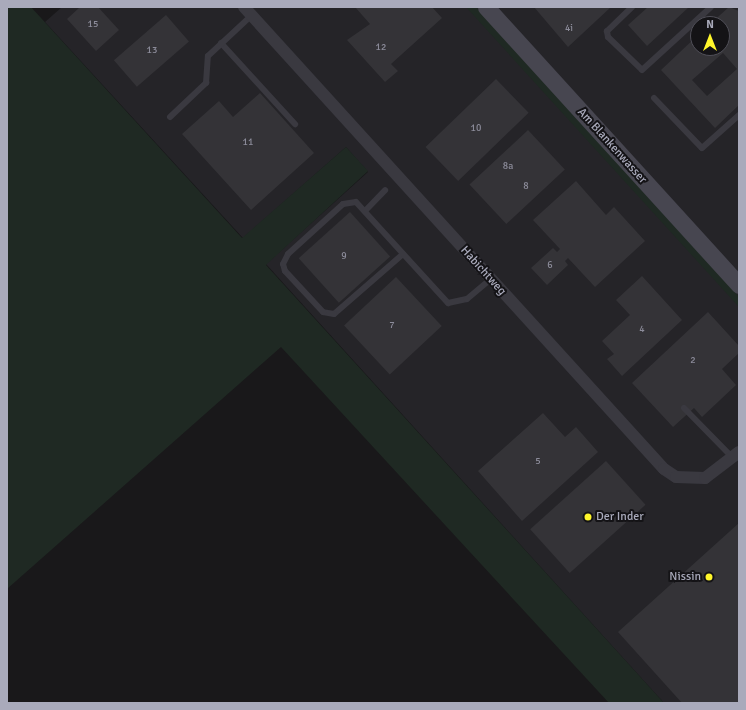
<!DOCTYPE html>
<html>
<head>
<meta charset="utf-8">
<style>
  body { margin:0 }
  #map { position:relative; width:746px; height:710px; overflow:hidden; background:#19181a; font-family:Signika,sans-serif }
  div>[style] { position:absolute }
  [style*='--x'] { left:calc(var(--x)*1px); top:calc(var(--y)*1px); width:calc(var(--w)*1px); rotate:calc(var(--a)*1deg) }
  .built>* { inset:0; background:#252428 }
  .green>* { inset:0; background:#1f2923 }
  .building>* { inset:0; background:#343337; transform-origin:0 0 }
  .lane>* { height:6px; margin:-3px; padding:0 3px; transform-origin:3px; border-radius:3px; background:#3a3940 }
  .street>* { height:12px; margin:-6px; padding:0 6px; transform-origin:6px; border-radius:6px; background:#3a3940 }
  .secondary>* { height:17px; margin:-8.5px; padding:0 8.5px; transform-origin:8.5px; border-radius:8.5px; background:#474650 }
  .dots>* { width:11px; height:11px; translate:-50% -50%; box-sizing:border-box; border:2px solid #141316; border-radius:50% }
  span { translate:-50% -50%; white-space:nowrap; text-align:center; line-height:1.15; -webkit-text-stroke:4px #141316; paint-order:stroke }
  .number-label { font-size:10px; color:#8c8c9a }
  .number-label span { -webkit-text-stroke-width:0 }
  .street-label { font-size:12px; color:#a9aabb }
  .poi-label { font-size:12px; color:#a9aabb }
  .left { translate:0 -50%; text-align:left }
  .right { translate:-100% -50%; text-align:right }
  .frame { position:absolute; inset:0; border:8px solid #a9aabb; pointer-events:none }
  .north { position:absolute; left:690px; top:16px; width:40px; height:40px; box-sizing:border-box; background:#141316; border:1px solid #504f58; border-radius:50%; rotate:0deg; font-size:11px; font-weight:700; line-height:16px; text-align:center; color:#a9aabb }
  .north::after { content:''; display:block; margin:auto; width:14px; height:18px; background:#fff62b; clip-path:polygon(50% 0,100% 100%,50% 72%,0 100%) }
</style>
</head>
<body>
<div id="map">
  <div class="built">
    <div style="clip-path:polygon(evenodd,62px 7px,739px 7px,739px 703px,664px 703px,266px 264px,368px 172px,346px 147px,243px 238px,45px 22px,62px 7px,698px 24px,722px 24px,722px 48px,698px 48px,698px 24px)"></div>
  </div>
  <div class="green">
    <div style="clip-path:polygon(7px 7px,31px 7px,242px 238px,346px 147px,368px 171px,266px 265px,664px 703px,609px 703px,281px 347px,7px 589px)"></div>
    <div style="clip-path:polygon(466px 7px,476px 7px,482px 14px,739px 297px,739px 307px)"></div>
  </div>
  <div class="building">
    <div style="clip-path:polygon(80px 7px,98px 7px,119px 30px,96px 51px,67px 19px)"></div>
    <div style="clip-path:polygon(355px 7px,432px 7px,442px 18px,391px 64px,398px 71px,385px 82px,347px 40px,370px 24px)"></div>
    <div style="clip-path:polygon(534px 7px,611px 7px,568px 47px)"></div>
    <div style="clip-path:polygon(648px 7px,689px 7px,647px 46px,628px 25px)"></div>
    <div style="clip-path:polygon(evenodd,729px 7px,739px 11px,739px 105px,715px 128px,661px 70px,698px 35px,698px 48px,722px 48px,722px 24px,710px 24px,729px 7px,723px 53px,737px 69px,707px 96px,692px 80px,723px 53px)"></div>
    <div style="left:166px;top:15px;width:35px;height:69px;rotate:49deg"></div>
    <div style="left:496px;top:79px;width:47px;height:98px;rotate:46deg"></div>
    <div style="clip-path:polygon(260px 93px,314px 153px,251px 210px,182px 134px,219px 101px,233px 117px)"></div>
    <div style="left:528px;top:130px;width:54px;height:80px;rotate:47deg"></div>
    <div style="clip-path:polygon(576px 181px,606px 215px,614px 207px,645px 241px,595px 287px,568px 258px,565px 261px,568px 265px,547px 285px,531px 268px,553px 248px,557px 252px,560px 249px,533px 220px)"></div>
    <div style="left:350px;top:212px;width:60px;height:69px;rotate:48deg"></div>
    <div style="clip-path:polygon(642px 276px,682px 320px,622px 376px,607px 359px,614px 354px,602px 341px,630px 315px,616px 300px)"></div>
    <div style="left:396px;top:277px;width:67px;height:71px;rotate:47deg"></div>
    <div style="clip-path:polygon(708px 312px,739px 346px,739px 353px,722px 369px,736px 385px,702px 417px,694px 408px,673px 427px,632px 383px)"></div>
    <div style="clip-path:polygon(543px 413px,565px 437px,576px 427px,598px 452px,522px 521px,478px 471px)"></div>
    <div style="left:606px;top:461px;width:59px;height:102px;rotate:48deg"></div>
    <div style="clip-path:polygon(739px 523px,739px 703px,682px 703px,618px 632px)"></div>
  </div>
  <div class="lane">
    <div style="--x:632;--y:7;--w:35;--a:136"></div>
    <div style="--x:607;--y:31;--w:6;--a:81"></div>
    <div style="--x:608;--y:37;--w:47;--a:44.1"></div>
    <div style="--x:642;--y:70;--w:93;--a:-42.4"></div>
    <div style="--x:221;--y:43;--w:110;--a:47.6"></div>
    <div style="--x:654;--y:98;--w:69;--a:46.2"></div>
    <div style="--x:702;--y:148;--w:50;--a:-41.7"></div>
    <div style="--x:170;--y:117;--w:50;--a:-43.4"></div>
    <div style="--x:206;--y:83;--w:27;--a:-86"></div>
    <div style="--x:208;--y:56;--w:60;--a:-43"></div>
    <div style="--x:365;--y:211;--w:29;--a:-46"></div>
    <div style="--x:403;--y:254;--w:91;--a:139"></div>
    <div style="--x:334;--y:314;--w:11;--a:-170"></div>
    <div style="--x:323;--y:312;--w:56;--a:-132.8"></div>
    <div style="--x:285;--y:271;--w:7;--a:-106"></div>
    <div style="--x:283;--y:264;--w:11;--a:-63"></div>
    <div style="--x:288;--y:254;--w:74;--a:-42.3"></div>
    <div style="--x:343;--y:204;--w:13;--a:-9"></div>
    <div style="--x:356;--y:202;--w:137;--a:47.7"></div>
    <div style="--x:448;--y:303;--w:19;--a:-12"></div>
    <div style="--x:467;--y:299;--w:31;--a:-40"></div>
    <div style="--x:684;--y:408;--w:70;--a:45.6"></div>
  </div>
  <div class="street">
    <div style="--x:244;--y:7;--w:624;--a:47.73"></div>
    <div style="--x:664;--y:469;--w:14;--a:34"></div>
    <div style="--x:676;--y:477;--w:29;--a:2"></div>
    <div style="--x:705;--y:478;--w:43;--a:-37.4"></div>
  </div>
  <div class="secondary">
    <div style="--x:486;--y:7;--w:376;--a:47.7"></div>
  </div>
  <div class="dots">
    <div style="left:588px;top:517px;background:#fff62b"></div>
    <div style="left:709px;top:577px;background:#fff62b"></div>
  </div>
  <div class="number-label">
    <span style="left:93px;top:25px">15</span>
    <span style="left:569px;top:29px">4i</span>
    <span style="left:381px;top:48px">12</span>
    <span style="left:152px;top:51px">13</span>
    <span style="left:476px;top:129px">10</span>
    <span style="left:248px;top:143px">11</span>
    <span style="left:508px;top:167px">8a</span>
    <span style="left:526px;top:187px">8</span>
    <span style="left:344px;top:257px">9</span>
    <span style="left:550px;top:266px">6</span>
    <span style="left:392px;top:326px">7</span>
    <span style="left:642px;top:330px">4</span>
    <span style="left:693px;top:361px">2</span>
    <span style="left:538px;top:462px">5</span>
  </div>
  <div class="street-label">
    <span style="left:612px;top:146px;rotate:48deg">Am Blankenwasser</span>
    <span style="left:483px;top:271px;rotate:48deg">Habichtweg</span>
  </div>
  <div class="poi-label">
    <span class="left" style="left:596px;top:517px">Der Inder</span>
    <span class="right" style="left:701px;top:577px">Nissin</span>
  </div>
  <div class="frame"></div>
  <div class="north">N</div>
</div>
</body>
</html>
